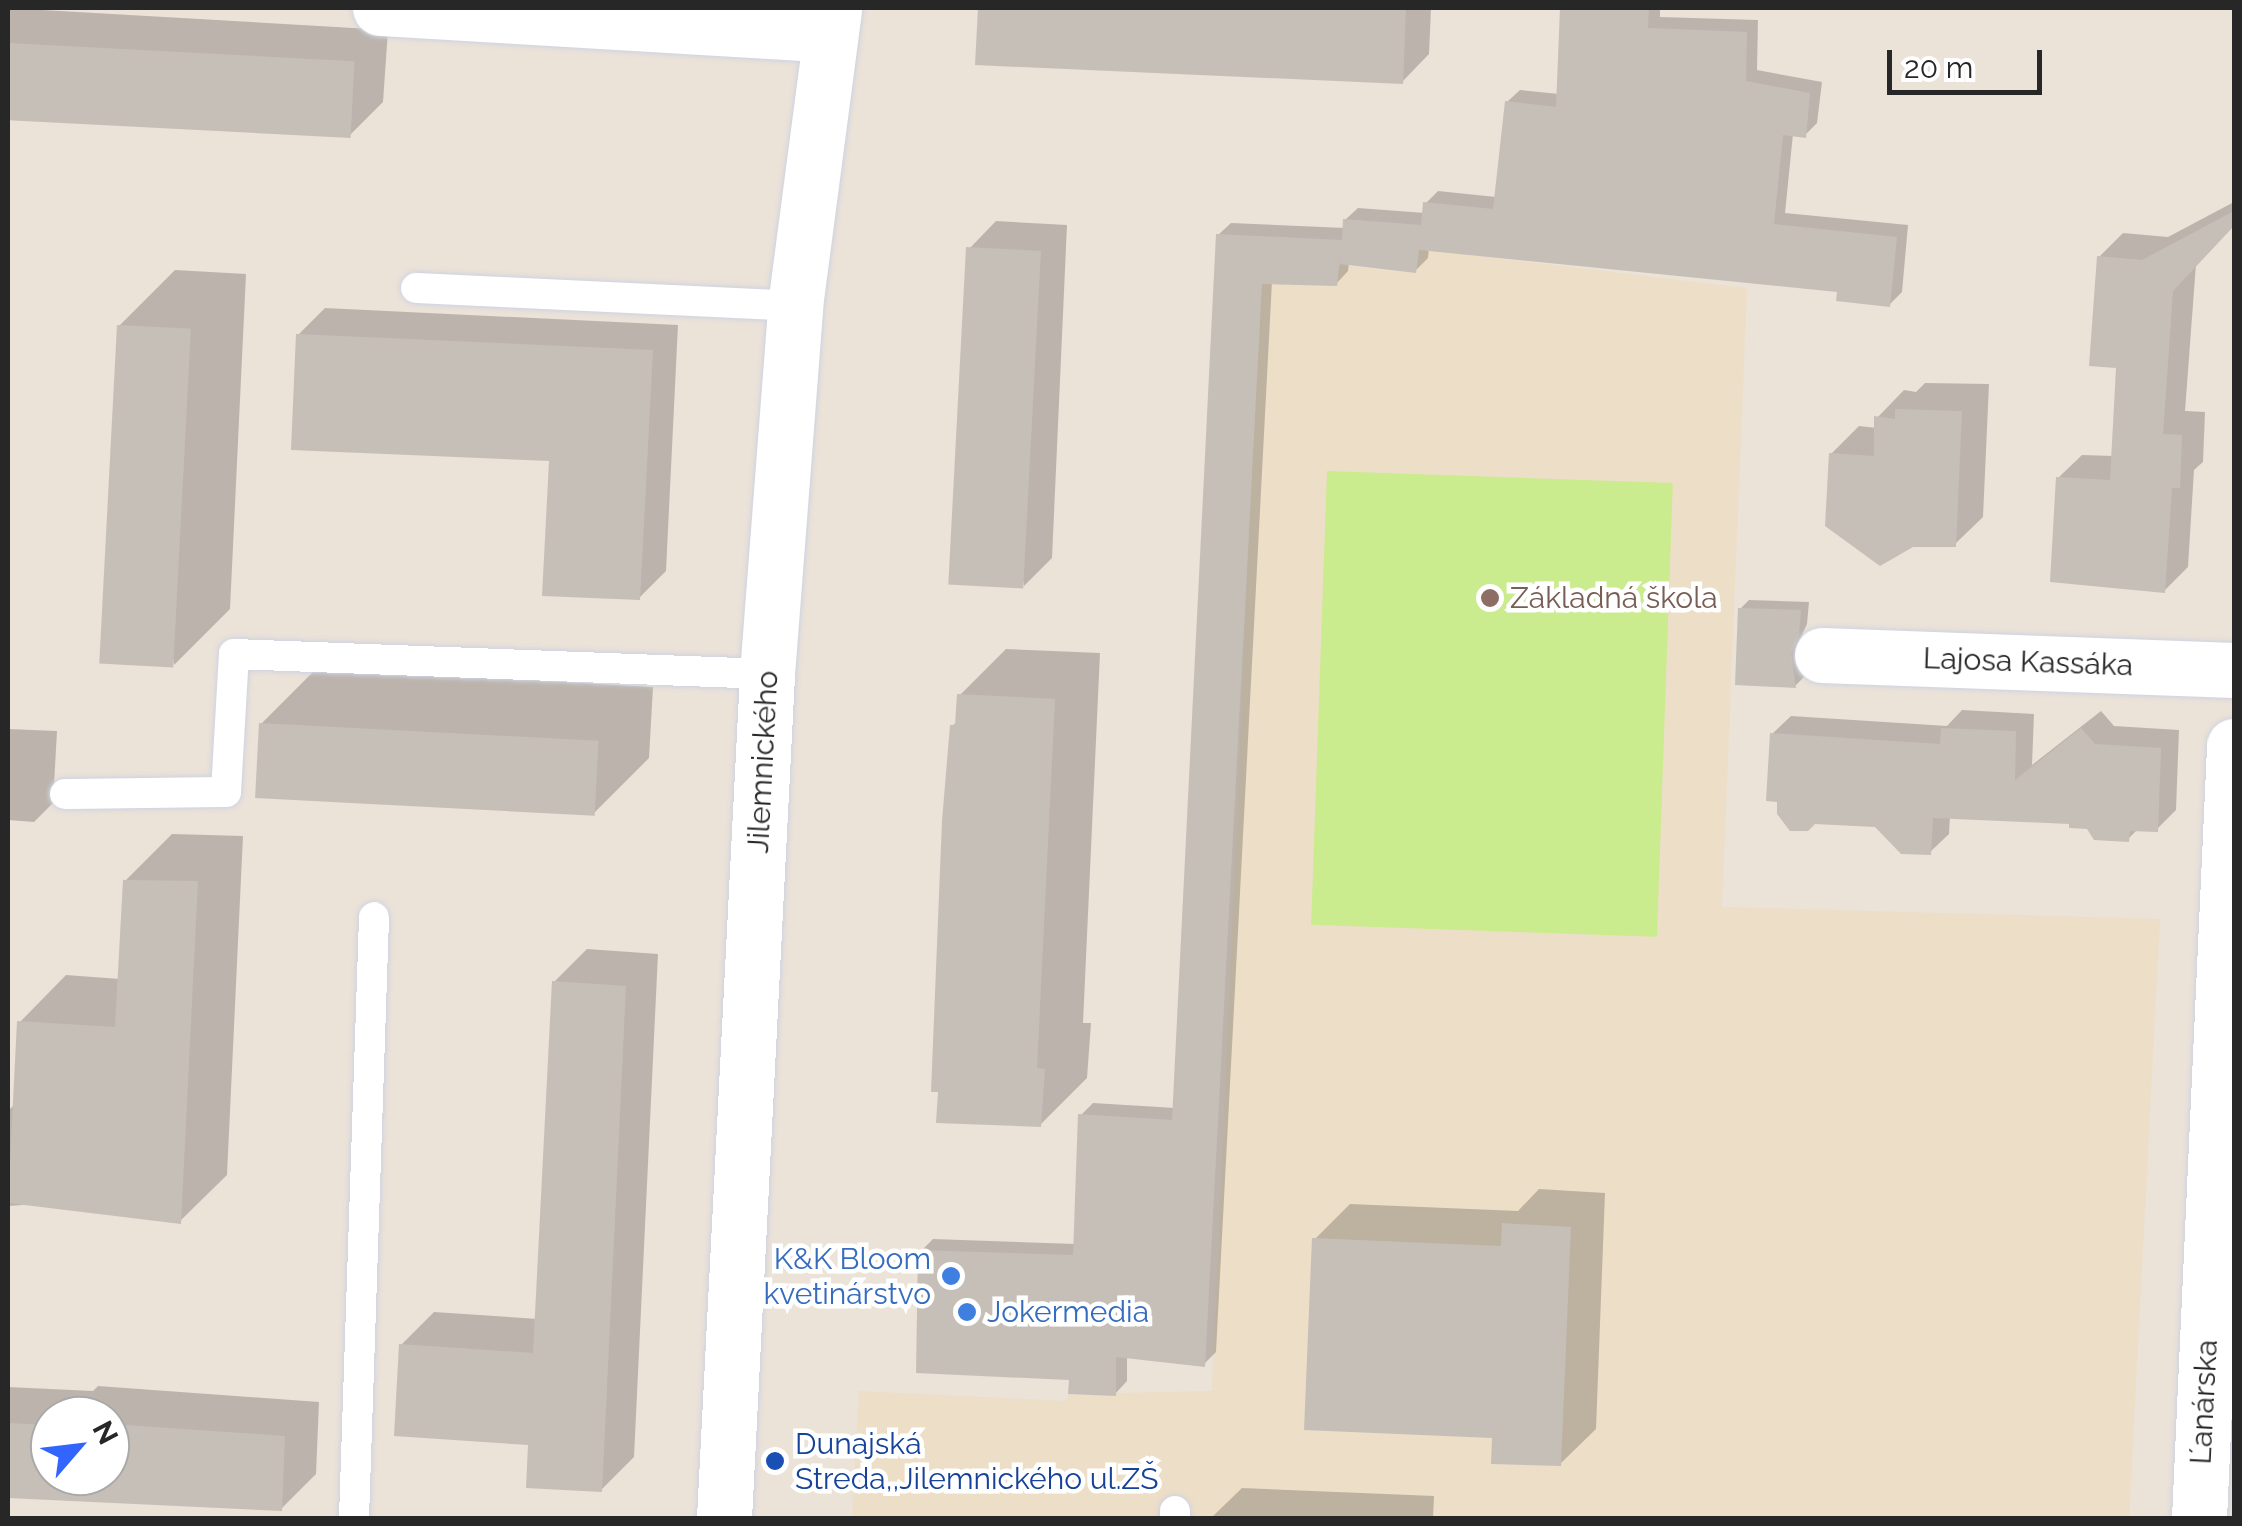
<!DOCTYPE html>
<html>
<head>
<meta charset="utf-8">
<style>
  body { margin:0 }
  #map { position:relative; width:2242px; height:1526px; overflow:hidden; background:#ebe2d8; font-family:Raleway,sans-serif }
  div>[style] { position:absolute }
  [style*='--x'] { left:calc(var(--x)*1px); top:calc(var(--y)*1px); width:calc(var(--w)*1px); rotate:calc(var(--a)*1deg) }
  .education>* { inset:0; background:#eddec7 }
  .pitch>* { inset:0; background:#caeb8e; transform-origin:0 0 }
  .shadow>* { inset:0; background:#0003 }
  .building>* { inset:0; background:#c6bfb8; transform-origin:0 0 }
  .roads { filter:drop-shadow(0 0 2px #ced3e1) drop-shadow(0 0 2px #ced3e1) }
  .service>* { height:30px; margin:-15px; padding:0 15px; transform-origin:15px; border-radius:15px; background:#fff }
  .minor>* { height:55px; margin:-27.5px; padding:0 27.5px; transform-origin:27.5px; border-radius:27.5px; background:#fff }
  .tertiary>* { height:55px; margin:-27.5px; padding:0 27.5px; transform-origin:27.5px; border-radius:27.5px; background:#fff }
  .dots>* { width:28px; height:28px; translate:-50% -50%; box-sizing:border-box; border:5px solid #fff; border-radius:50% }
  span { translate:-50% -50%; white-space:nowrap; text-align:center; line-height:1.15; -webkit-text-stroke:9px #fff; paint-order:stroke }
  .education-label { font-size:30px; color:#785e54 }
  .left { translate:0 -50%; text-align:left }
  .street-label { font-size:30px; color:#272727 }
  .shop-label { font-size:30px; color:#366cbe }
  .right { translate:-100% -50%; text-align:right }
  .transit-label { font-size:30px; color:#164399 }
  .frame { position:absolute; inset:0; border:10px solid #272727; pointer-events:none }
  .north { position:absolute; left:30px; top:1396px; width:100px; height:100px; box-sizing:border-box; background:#fff; border:2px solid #a9a9a9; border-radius:50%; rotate:62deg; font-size:28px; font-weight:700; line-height:40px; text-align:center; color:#272727 }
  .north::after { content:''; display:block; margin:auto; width:35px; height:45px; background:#3265fe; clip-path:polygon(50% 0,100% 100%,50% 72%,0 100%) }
  .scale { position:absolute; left:1887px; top:50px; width:155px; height:45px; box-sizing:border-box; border:5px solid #272727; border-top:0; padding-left:12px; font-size:30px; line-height:35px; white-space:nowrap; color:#272727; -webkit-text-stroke:8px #fff; paint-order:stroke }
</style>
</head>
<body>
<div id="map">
  <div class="education">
    <div style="clip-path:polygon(1419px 249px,1747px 288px,1722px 907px,2160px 919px,2129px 1518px,852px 1518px,859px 1391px,1067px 1401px,1068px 1394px,1212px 1391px,1260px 283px,1336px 286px,1339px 265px,1416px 273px)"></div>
  </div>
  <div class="pitch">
    <div style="left:1327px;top:471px;width:346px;height:454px;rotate:2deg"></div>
  </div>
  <div class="shadow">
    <div style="clip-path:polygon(8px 8px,388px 30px,383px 102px,348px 137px,8px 117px)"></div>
    <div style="clip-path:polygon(981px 8px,1431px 8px,1429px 54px,1402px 82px,978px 63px)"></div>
    <div style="clip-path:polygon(1562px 8px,1660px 8px,1660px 17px,1758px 20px,1757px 70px,1822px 82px,1817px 123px,1805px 135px,1793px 134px,1785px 213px,1908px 225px,1902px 292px,1890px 304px,1840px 290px,1429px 248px,1428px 258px,1415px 271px,1349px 263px,1348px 271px,1336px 284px,1272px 281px,1216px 1352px,1204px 1364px,1127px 1355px,1127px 1381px,1115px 1394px,1072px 1378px,921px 1251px,933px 1239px,1076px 1244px,1081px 1115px,1093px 1103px,1175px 1108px,1218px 235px,1231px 223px,1345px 228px,1345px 220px,1358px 208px,1425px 213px,1426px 203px,1438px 191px,1496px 197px,1507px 102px,1520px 90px,1559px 94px)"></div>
    <div style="clip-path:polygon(2234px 202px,2234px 224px,2196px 264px,2185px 411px,2205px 412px,2203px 462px,2194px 470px,2188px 567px,2164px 591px,2058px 478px,2082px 455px,2114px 456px,2118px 366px,2099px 257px,2123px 233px,2168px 237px)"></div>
    <div style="clip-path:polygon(996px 221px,1067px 225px,1052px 558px,1024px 586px,969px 249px)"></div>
    <div style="clip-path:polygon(175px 270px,246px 274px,230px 609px,174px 665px,119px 326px)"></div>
    <div style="clip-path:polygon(325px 308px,678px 325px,666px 571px,639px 598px,551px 459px,298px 335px)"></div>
    <div style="clip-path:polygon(1925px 383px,1989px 384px,1983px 517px,1955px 544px,1831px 454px,1859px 426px,1877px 428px,1877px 418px,1904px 390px,1916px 392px)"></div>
    <div style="clip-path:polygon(1749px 600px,1809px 602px,1807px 624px,1799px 642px,1804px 677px,1795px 686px,1740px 609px)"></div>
    <div style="clip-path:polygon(1006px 649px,1100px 653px,1083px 1023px,1091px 1023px,1087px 1078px,1040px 1125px,952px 726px,958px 721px,959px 696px)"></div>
    <div style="clip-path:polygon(317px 668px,653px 687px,649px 758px,593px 814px,261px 724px)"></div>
    <div style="clip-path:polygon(1962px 710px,2034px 714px,2032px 765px,2101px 711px,2114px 726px,2179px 730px,2176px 810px,2157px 829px,2139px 828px,2128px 839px,2072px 821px,1950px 816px,1949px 834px,1930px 852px,1772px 734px,1791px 716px,1947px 726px)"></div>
    <div style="clip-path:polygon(8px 729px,57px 731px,53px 803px,34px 822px,8px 820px)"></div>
    <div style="clip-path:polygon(172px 834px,243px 836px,227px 1175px,180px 1221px,38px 1204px,8px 1206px,8px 1111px,16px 1103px,20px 1022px,66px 975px,120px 979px,125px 881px)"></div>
    <div style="clip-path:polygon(587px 949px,658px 954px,634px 1457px,601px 1490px,401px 1345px,434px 1312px,538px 1319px,554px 982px)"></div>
    <div style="clip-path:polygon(1539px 1189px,1605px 1193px,1596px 1429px,1560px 1464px,1495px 1436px,1315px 1239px,1350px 1204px,1518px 1211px)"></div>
    <div style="clip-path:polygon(evenodd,98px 1386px,319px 1402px,316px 1474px,281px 1509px,8px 1495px,8px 1387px,93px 1391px,98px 1386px,50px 1416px,110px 1416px,110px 1476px,50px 1476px,50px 1416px)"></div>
    <div style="clip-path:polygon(1242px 1488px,1434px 1496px,1433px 1518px,1211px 1518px)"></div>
  </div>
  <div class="building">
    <div style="clip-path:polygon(978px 8px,1406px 8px,1403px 84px,975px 65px)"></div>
    <div style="clip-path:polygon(1560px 8px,1649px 8px,1648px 28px,1747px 32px,1746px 81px,1810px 93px,1806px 138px,1783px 135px,1774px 224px,1897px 237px,1890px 307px,1836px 301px,1837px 292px,1419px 250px,1416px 273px,1340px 264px,1341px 252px,1337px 286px,1262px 284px,1205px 1367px,1116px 1357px,1116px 1396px,1068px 1394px,1069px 1380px,916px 1373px,918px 1250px,1073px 1255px,1078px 1114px,1172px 1120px,1216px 234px,1342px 240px,1343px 219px,1421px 225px,1423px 202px,1493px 209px,1505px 101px,1556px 107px)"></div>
    <div style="left:8px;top:43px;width:347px;height:77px;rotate:3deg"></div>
    <div style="clip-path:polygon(2234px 211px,2234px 226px,2173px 291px,2163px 434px,2182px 435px,2180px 488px,2172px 488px,2165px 593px,2050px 582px,2056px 477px,2110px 480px,2116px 368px,2089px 366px,2097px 256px,2142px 260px)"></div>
    <div style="left:966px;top:247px;width:75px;height:338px;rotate:3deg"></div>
    <div style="left:117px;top:325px;width:74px;height:339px;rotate:3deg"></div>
    <div style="clip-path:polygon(296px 334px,653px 350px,640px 600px,542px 596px,549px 461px,291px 450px)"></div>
    <div style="clip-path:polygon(1895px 409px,1962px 411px,1956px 547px,1913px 547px,1880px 566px,1825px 526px,1829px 453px,1874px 456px,1874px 416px,1895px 419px)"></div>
    <div style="clip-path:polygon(1738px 608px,1801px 610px,1799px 635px,1791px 653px,1796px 688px,1735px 685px)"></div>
    <div style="clip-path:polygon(957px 694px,1055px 699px,1037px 1068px,1045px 1069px,1041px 1127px,936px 1123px,938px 1092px,931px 1092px,942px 821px,950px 725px,955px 725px)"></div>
    <div style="left:259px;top:723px;width:340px;height:75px;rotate:3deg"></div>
    <div style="clip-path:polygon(1941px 728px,2016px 731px,2015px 780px,2081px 728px,2095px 744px,2161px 748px,2158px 832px,2130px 831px,2129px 842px,2094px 840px,2087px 829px,2069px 828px,2069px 824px,1933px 818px,1931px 855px,1901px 854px,1875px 827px,1815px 824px,1808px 831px,1790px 831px,1777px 814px,1777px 802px,1766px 801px,1770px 733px,1940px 744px)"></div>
    <div style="clip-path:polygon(123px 880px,198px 881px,181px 1224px,8px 1203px,17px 1021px,115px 1027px)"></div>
    <div style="clip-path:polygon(552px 981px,626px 986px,602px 1492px,526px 1488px,528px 1445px,394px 1436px,399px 1344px,533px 1353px)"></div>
    <div style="clip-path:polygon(1502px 1223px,1571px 1227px,1561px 1466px,1491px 1464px,1492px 1438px,1304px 1430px,1312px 1238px,1501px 1246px)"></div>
    <div style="clip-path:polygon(8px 1423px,50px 1425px,50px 1476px,110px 1476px,110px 1424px,285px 1436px,282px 1511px,8px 1498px)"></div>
  </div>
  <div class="roads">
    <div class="service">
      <div style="--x:416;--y:288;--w:379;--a:2.7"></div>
      <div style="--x:65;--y:794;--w:161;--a:-0.7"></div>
      <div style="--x:226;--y:792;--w:138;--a:-86.7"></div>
      <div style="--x:234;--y:654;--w:533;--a:2.15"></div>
      <div style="--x:354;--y:1518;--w:601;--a:-88.09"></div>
      <div style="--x:1175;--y:1518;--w:7;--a:-90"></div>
    </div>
    <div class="minor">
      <div style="--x:380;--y:8;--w:451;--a:3.4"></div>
      <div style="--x:1822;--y:655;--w:412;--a:2.1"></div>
      <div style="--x:2199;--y:1518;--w:773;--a:-87.4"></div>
    </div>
    <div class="tertiary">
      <div style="--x:724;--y:1518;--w:845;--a:-87.08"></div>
      <div style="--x:767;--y:674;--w:369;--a:-85.6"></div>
      <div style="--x:795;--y:306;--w:301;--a:-82.5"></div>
    </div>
  </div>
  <div class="dots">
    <div style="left:1490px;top:598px;background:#8d6e63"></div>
    <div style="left:951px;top:1276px;background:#3f7fe0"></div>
    <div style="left:967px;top:1312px;background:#3f7fe0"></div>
    <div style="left:775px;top:1461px;background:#1a4fb4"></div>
  </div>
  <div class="education-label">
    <span class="left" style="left:1510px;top:598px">Základná škola</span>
  </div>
  <div class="street-label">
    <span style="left:2028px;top:662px;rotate:2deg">Lajosa Kassáka</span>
    <span style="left:763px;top:762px;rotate:-87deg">Jilemnického</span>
    <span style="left:2204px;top:1402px;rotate:-87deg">Ľanárska</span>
  </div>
  <div class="shop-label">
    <span class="right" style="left:931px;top:1276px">K&amp;K Bloom<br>kvetinárstvo</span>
    <span class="left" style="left:987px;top:1312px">Jokermedia</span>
  </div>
  <div class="transit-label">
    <span class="left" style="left:795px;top:1461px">Dunajská<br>Streda,,Jilemnického ul.ZŠ</span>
  </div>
  <div class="frame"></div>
  <div class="north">N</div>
  <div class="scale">20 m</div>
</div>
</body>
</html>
